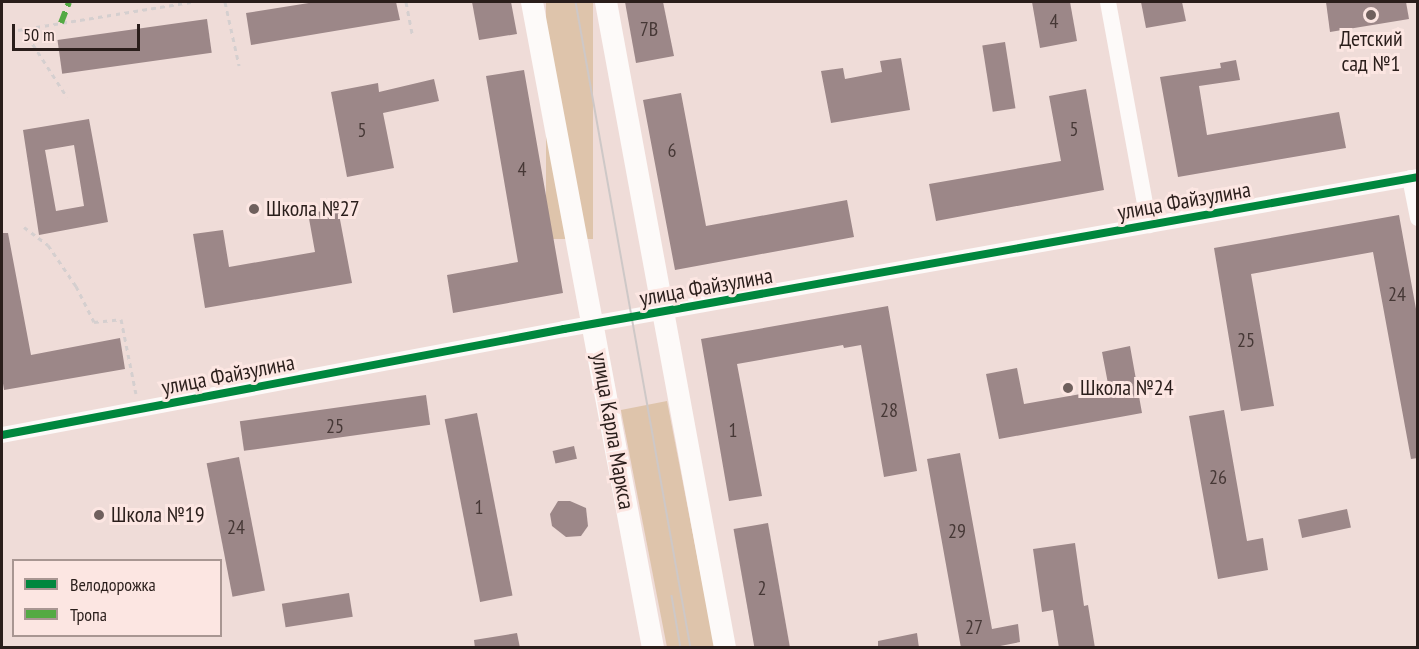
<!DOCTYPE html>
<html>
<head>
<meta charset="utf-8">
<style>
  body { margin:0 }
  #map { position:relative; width:1419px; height:649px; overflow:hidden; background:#efdcd8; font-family:"PT Sans Narrow",sans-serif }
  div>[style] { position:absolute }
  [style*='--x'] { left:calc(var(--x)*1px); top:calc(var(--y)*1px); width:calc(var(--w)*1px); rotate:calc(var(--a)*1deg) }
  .green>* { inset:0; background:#dec4ab; transform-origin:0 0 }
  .building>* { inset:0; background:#9c8788; transform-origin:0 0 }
  .path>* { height:3px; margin-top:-1.5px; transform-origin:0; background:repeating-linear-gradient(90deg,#d5cfcf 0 4.5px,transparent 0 9px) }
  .minor>* { height:16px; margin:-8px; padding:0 8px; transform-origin:8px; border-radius:8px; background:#fdfaf9 }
  .secondary>* { height:22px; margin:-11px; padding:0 11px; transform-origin:11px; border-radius:11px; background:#fdfaf9 }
  .tram>* { height:1.5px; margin:-0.75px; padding:0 0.75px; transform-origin:0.75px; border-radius:0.75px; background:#cec8c7 }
  .quiet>* { height:6px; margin-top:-3px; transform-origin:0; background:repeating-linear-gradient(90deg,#53aa43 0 12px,transparent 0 18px) }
  .cycleway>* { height:8px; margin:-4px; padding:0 4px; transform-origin:4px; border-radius:4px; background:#00873e }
  .dots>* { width:16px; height:16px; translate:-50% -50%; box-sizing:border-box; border:3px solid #fce6e2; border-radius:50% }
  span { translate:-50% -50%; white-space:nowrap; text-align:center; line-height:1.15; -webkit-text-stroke:6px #fce6e2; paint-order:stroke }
  .number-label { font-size:20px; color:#463836 }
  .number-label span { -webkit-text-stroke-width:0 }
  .poi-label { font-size:22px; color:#2a1e1b }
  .left { translate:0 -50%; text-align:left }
  .street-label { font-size:22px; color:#2a1e1b }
  .frame { position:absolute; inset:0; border:3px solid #2a1e1b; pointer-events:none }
  .legend { position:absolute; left:12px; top:559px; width:210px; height:78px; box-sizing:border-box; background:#fce6e2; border:2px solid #a89692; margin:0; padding:8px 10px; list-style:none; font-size:18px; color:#2a1e1b }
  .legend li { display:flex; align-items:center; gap:12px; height:30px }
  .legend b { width:30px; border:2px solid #a89692 }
  .scale { position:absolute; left:12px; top:24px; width:128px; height:27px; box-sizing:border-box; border:3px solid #2a1e1b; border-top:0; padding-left:8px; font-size:18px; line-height:21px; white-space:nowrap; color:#2a1e1b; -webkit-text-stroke:4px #fce6e2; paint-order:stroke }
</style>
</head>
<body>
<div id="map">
  <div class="green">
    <div style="left:546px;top:2px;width:47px;height:237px"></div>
    <div style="left:667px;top:401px;width:250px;height:47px;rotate:79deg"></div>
  </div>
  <div class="building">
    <div style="clip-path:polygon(315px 2px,396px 2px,400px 20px,251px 45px,246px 13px)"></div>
    <div style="clip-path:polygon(472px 2px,511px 2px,517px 34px,479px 40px)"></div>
    <div style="clip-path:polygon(625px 2px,663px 2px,674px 56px,636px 63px)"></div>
    <div style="clip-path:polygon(1032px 2px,1070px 2px,1077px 41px,1040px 48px)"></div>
    <div style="clip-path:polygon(1141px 2px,1182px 2px,1186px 21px,1146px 28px)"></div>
    <div style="clip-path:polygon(1326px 2px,1406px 2px,1409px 19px,1330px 32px)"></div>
    <div style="left:207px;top:19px;width:34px;height:151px;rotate:82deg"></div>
    <div style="left:1005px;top:42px;width:67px;height:23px;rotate:81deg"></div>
    <div style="clip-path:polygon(901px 58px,910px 110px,831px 123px,821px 71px,843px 68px,845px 79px,882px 72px,880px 61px)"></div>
    <div style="clip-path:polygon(1236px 60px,1240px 80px,1199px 86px,1207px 135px,1339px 112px,1346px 148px,1178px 177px,1160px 77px,1221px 68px,1220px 63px)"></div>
    <div style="clip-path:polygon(524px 70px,563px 293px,453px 313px,447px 275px,518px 262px,486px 76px)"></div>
    <div style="clip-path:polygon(434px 79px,439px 101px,383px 113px,394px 168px,347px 177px,331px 92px,378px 83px,379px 92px)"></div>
    <div style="clip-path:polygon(1086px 89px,1104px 190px,936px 221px,929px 184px,1061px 161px,1049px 96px)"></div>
    <div style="clip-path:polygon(681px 93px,706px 226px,847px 200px,854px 237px,675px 270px,643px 100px)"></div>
    <div style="clip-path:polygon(evenodd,89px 119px,108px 222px,39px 235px,23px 130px,89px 119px,74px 145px,84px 206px,56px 211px,45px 150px,74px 145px)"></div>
    <div style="clip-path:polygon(338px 209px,352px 283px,205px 308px,193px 234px,223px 230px,229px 267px,315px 252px,308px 213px)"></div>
    <div style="clip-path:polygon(1399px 215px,1418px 320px,1418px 458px,1411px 459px,1373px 252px,1251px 274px,1274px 406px,1241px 411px,1214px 248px)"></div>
    <div style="clip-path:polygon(2px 233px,8px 233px,31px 355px,120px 338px,125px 369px,4px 390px,2px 377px)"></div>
    <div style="clip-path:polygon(888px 306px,917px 471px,884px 477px,861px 345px,844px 348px,843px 345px,737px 364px,762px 496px,729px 501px,701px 339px)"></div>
    <div style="clip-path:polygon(1130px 346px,1142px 413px,999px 439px,986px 374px,1017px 368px,1024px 404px,1109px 389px,1102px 352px)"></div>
    <div style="left:426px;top:395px;width:30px;height:188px;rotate:82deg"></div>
    <div style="clip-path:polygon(1224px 410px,1247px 541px,1263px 538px,1268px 570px,1218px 579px,1189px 416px)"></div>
    <div style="left:477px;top:413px;width:186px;height:33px;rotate:79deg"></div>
    <div style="left:574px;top:446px;width:13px;height:22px;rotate:77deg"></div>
    <div style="clip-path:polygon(960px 453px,992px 629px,1018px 624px,1020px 642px,990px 648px,961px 648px,927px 459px)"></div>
    <div style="left:239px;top:457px;width:136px;height:33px;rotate:79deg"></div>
    <div style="clip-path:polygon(558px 501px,570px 501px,586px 508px,588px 526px,581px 536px,566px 537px,552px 526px,550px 514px)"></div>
    <div style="left:1347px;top:509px;width:19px;height:50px;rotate:78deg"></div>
    <div style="left:768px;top:523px;width:127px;height:35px;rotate:80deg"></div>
    <div style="clip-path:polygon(1075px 543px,1084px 606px,1088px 605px,1095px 648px,1059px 648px,1053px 610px,1042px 612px,1033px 549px)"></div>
    <div style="left:349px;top:593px;width:24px;height:68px;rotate:81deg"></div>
    <div style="clip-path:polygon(517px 633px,520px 648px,475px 648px,474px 640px)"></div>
    <div style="clip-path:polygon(917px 633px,919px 648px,878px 648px,878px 641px)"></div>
  </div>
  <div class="path">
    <div style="--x:225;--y:2;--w:65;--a:77.5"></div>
    <div style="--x:406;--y:2;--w:32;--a:79"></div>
    <div style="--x:23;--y:29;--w:81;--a:57.1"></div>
    <div style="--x:18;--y:30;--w:175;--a:-9.2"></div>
    <div style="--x:24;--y:227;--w:30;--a:37"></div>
    <div style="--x:48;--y:245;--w:50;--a:55.7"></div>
    <div style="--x:76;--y:286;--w:40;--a:63.4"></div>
    <div style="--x:94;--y:322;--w:27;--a:-6"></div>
    <div style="--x:121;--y:319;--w:76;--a:78.7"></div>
  </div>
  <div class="minor">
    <div style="--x:1108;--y:2;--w:227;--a:79.6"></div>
    <div style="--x:1410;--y:178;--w:41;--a:78.7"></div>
    <div style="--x:2;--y:435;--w:572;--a:-10.68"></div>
    <div style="--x:564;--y:329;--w:867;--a:-10.09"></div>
  </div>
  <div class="secondary">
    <div style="--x:532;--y:2;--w:657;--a:79.39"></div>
    <div style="--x:606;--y:2;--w:657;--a:79.56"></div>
  </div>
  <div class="tram">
    <div style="--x:576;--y:2;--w:656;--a:79.91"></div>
    <div style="--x:672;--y:596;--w:53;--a:80.2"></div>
  </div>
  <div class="quiet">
    <div style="--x:61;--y:23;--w:22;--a:-69"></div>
  </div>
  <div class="cycleway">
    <div style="--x:2;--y:435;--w:572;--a:-10.68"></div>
    <div style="--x:564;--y:329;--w:867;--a:-10.09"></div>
  </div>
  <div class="dots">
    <div style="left:1371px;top:15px;background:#6f605d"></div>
    <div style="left:254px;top:209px;background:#6f605d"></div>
    <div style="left:1068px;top:388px;background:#6f605d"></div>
    <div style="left:99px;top:515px;background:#6f605d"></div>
  </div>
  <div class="number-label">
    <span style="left:1054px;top:21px">4</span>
    <span style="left:649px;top:29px">7В</span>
    <span style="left:1074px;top:129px">5</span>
    <span style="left:362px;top:130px">5</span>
    <span style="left:672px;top:150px">6</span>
    <span style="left:522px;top:169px">4</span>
    <span style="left:1397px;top:294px">24</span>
    <span style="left:1246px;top:340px">25</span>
    <span style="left:889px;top:410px">28</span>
    <span style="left:335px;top:426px">25</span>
    <span style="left:733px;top:430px">1</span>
    <span style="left:1218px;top:477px">26</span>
    <span style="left:479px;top:507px">1</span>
    <span style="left:236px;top:527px">24</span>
    <span style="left:957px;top:531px">29</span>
    <span style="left:762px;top:588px">2</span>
    <span style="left:974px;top:627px">27</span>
  </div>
  <div class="poi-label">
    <span style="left:1371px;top:51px">Детский<br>сад №1</span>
    <span class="left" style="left:266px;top:209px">Школа №27</span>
    <span class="left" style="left:1080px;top:388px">Школа №24</span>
    <span class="left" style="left:111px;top:515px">Школа №19</span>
  </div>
  <div class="street-label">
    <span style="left:1184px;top:201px;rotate:-10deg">улица Файзулина</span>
    <span style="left:706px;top:287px;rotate:-10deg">улица Файзулина</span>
    <span style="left:228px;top:375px;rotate:-11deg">улица Файзулина</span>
    <span style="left:613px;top:431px;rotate:80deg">улица Карла Маркса</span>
  </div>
  <div class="frame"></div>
  <ul class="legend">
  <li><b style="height:8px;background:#00873e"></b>Велодорожка</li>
  <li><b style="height:8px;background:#53aa43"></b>Тропа</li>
  </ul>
  <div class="scale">50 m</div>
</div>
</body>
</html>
